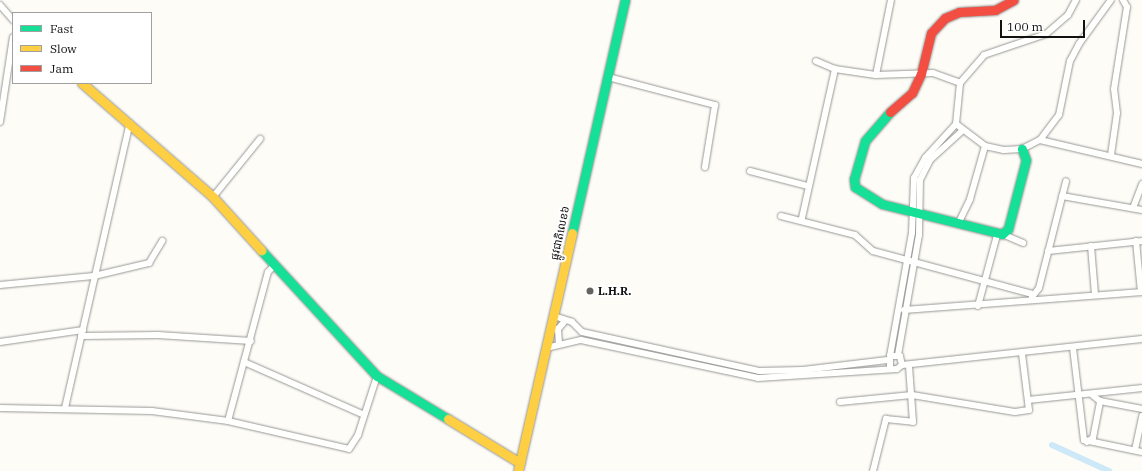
<!DOCTYPE html>
<html>
<head>
<meta charset="utf-8">
<style>
  body { margin:0 }
  #map { position:relative; width:1142px; height:471px; overflow:hidden; background:#fdfcf7; font-family:"IBM Plex Serif","Noto Sans Khmer",serif }
  div>[style] { position:absolute }
  [style*='--x'] { left:calc(var(--x)*1px); top:calc(var(--y)*1px); width:calc(var(--w)*1px); rotate:calc(var(--a)*1deg) }
  .canal>* { height:6px; margin:-3px; padding:0 3px; transform-origin:3px; border-radius:3px; background:#cde8f7 }
  .roads { filter:drop-shadow(0 0 1px #979795) drop-shadow(0 0 1px #979795) }
  .street>* { height:6px; margin:-3px; padding:0 3px; transform-origin:3px; border-radius:3px; background:#fffffe }
  .fast>* { height:9px; margin:-4.5px; padding:0 4.5px; transform-origin:4.5px; border-radius:4.5px; background:#16e098 }
  .slow>* { height:9px; margin:-4.5px; padding:0 4.5px; transform-origin:4.5px; border-radius:4.5px; background:#ffcf43 }
  .jam>* { height:9px; margin:-4.5px; padding:0 4.5px; transform-origin:4.5px; border-radius:4.5px; background:#f24e42 }
  .dots>* { width:11px; height:11px; translate:-50% -50%; box-sizing:border-box; border:2px solid #fff; border-radius:50% }
  span { translate:-50% -50%; white-space:nowrap; text-align:center; line-height:1.15; -webkit-text-stroke:4px #fff; paint-order:stroke }
  .street-label { font-size:11px; color:#111 }
  .poi-label { font-size:11px; color:#111; font-weight:700 }
  .left { translate:0 -50%; text-align:left }
  .legend { position:absolute; left:12px; top:12px; width:140px; height:72px; box-sizing:border-box; background:#fff; border:1px solid #a0a0a0; margin:0; padding:5px 7px; list-style:none; font-size:12px; color:#111 }
  .legend li { display:flex; align-items:center; gap:8px; height:20px }
  .legend b { width:20px; border:1px solid #a0a0a0 }
  .scale { position:absolute; left:1000px; top:20px; width:85px; height:18px; box-sizing:border-box; border:2px solid #111; border-top:0; padding-left:5px; font-size:12px; line-height:14px; white-space:nowrap; color:#111; -webkit-text-stroke:3px #fff; paint-order:stroke }
</style>
</head>
<body>
<div id="map">
  <div class="canal">
    <div style="--x:1052;--y:445;--w:63;--a:24.5"></div>
  </div>
  <div class="roads">
    <div class="street">
      <div style="--x:0;--y:5;--w:20;--a:49"></div>
      <div style="--x:816;--y:61;--w:21;--a:23"></div>
      <div style="--x:876;--y:75;--w:76;--a:-78.7"></div>
      <div style="--x:608;--y:77;--w:111;--a:14.7"></div>
      <div style="--x:715;--y:105;--w:63;--a:99.2"></div>
      <div style="--x:0;--y:122;--w:86;--a:-81.3"></div>
      <div style="--x:956;--y:124;--w:36;--a:37"></div>
      <div style="--x:985;--y:146;--w:19;--a:12"></div>
      <div style="--x:1004;--y:150;--w:18;--a:-3"></div>
      <div style="--x:1022;--y:149;--w:20;--a:-27"></div>
      <div style="--x:1040;--y:140;--w:31;--a:-53"></div>
      <div style="--x:1059;--y:115;--w:55;--a:-78.5"></div>
      <div style="--x:1070;--y:61;--w:19;--a:-62"></div>
      <div style="--x:1079;--y:44;--w:54;--a:-54"></div>
      <div style="--x:1040;--y:140;--w:105;--a:13.2"></div>
      <div style="--x:1111;--y:155;--w:42;--a:-81.9"></div>
      <div style="--x:1117;--y:113;--w:24;--a:-97"></div>
      <div style="--x:1114;--y:89;--w:83;--a:-81"></div>
      <div style="--x:1127;--y:7;--w:8;--a:-120"></div>
      <div style="--x:750;--y:171;--w:59;--a:14.7"></div>
      <div style="--x:1062;--y:196;--w:81;--a:9.9"></div>
      <div style="--x:213;--y:197;--w:75;--a:-51"></div>
      <div style="--x:1133;--y:208;--w:26;--a:-69"></div>
      <div style="--x:781;--y:216;--w:76;--a:14.4"></div>
      <div style="--x:855;--y:235;--w:24;--a:42"></div>
      <div style="--x:873;--y:251;--w:165;--a:15.1"></div>
      <div style="--x:802;--y:218;--w:153;--a:-77.5"></div>
      <div style="--x:835;--y:69;--w:41;--a:8.3"></div>
      <div style="--x:876;--y:75;--w:57;--a:-2"></div>
      <div style="--x:933;--y:73;--w:29;--a:20"></div>
      <div style="--x:958;--y:224;--w:28;--a:-64"></div>
      <div style="--x:970;--y:199;--w:55;--a:-74.2"></div>
      <div style="--x:1002;--y:234;--w:23;--a:23"></div>
      <div style="--x:1136;--y:241;--w:51;--a:84.4"></div>
      <div style="--x:1091;--y:246;--w:49;--a:85.3"></div>
      <div style="--x:1048;--y:251;--w:95;--a:-6.1"></div>
      <div style="--x:0;--y:285;--w:94;--a:-5.5"></div>
      <div style="--x:94;--y:276;--w:57;--a:-13.3"></div>
      <div style="--x:149;--y:263;--w:26;--a:-59"></div>
      <div style="--x:1032;--y:297;--w:11;--a:-52"></div>
      <div style="--x:1039;--y:288;--w:110;--a:-75.8"></div>
      <div style="--x:978;--y:306;--w:73;--a:-75"></div>
      <div style="--x:904;--y:310;--w:239;--a:-4.3"></div>
      <div style="--x:554;--y:316;--w:19;--a:18"></div>
      <div style="--x:572;--y:322;--w:14;--a:45"></div>
      <div style="--x:582;--y:332;--w:181;--a:12.4"></div>
      <div style="--x:759;--y:371;--w:44;--a:-1.3"></div>
      <div style="--x:803;--y:370;--w:85;--a:-6.8"></div>
      <div style="--x:81;--y:336;--w:77;--a:-0.7"></div>
      <div style="--x:158;--y:335;--w:93;--a:3.7"></div>
      <div style="--x:0;--y:342;--w:84;--a:-8.2"></div>
      <div style="--x:559;--y:344;--w:15;--a:-94"></div>
      <div style="--x:558;--y:329;--w:9;--a:-49"></div>
      <div style="--x:546;--y:348;--w:36;--a:-13"></div>
      <div style="--x:581;--y:340;--w:181;--a:12.1"></div>
      <div style="--x:758;--y:378;--w:139;--a:-3.7"></div>
      <div style="--x:897;--y:369;--w:6;--a:-39"></div>
      <div style="--x:902;--y:365;--w:9;--a:-103"></div>
      <div style="--x:900;--y:356;--w:10;--a:180"></div>
      <div style="--x:890;--y:356;--w:12;--a:90"></div>
      <div style="--x:1073;--y:348;--w:93;--a:83.2"></div>
      <div style="--x:1084;--y:440;--w:59;--a:11.7"></div>
      <div style="--x:898;--y:355;--w:122;--a:-80.1"></div>
      <div style="--x:919;--y:235;--w:55;--a:-89"></div>
      <div style="--x:920;--y:180;--w:22;--a:-63"></div>
      <div style="--x:930;--y:160;--w:43;--a:-42.2"></div>
      <div style="--x:890;--y:356;--w:125;--a:-79.9"></div>
      <div style="--x:912;--y:233;--w:55;--a:-87.9"></div>
      <div style="--x:914;--y:178;--w:23;--a:-61"></div>
      <div style="--x:925;--y:158;--w:46;--a:-47.6"></div>
      <div style="--x:956;--y:124;--w:41;--a:-84.4"></div>
      <div style="--x:960;--y:83;--w:37;--a:-49"></div>
      <div style="--x:984;--y:55;--w:65;--a:-18.7"></div>
      <div style="--x:1046;--y:34;--w:29;--a:-41"></div>
      <div style="--x:1068;--y:15;--w:17;--a:-62"></div>
      <div style="--x:244;--y:362;--w:131;--a:23.8"></div>
      <div style="--x:902;--y:365;--w:241;--a:-6.2"></div>
      <div style="--x:1091;--y:394;--w:11;--a:38"></div>
      <div style="--x:1100;--y:401;--w:43;--a:10.8"></div>
      <div style="--x:1028;--y:400;--w:115;--a:-6"></div>
      <div style="--x:840;--y:402;--w:72;--a:-5.6"></div>
      <div style="--x:912;--y:395;--w:104;--a:9.4"></div>
      <div style="--x:1015;--y:412;--w:14;--a:-8"></div>
      <div style="--x:1029;--y:410;--w:56;--a:-97.1"></div>
      <div style="--x:0;--y:408;--w:152;--a:1.1"></div>
      <div style="--x:152;--y:411;--w:77;--a:7.5"></div>
      <div style="--x:228;--y:421;--w:124;--a:13"></div>
      <div style="--x:349;--y:449;--w:17;--a:-57"></div>
      <div style="--x:358;--y:435;--w:62;--a:-72.1"></div>
      <div style="--x:65;--y:408;--w:292;--a:-77.2"></div>
      <div style="--x:228;--y:421;--w:154;--a:-75"></div>
      <div style="--x:268;--y:272;--w:10;--a:-45"></div>
      <div style="--x:1087;--y:442;--w:7;--a:-34"></div>
      <div style="--x:1093;--y:438;--w:38;--a:-79"></div>
      <div style="--x:1135;--y:450;--w:35;--a:-78"></div>
      <div style="--x:873;--y:471;--w:54;--a:-76"></div>
      <div style="--x:886;--y:419;--w:27;--a:6"></div>
      <div style="--x:913;--y:422;--w:56;--a:-94.1"></div>
    </div>
    <div class="fast">
      <div style="--x:890;--y:112;--w:38;--a:131"></div>
      <div style="--x:865;--y:141;--w:40;--a:106"></div>
      <div style="--x:854;--y:179;--w:8;--a:83"></div>
      <div style="--x:855;--y:187;--w:32;--a:32"></div>
      <div style="--x:882;--y:204;--w:124;--a:14"></div>
      <div style="--x:1002;--y:234;--w:8;--a:-40"></div>
      <div style="--x:1008;--y:229;--w:71;--a:-75.4"></div>
      <div style="--x:1026;--y:160;--w:12;--a:-110"></div>
      <div style="--x:572;--y:233;--w:239;--a:-77.2"></div>
      <div style="--x:261;--y:250;--w:171;--a:47.4"></div>
      <div style="--x:377;--y:376;--w:83;--a:31.2"></div>
    </div>
    <div class="slow">
      <div style="--x:82;--y:83;--w:174;--a:41"></div>
      <div style="--x:213;--y:197;--w:72;--a:47.8"></div>
      <div style="--x:448;--y:419;--w:84;--a:31.4"></div>
      <div style="--x:518;--y:471;--w:244;--a:-77.2"></div>
    </div>
    <div class="jam">
      <div style="--x:890;--y:112;--w:29;--a:-41"></div>
      <div style="--x:912;--y:93;--w:21;--a:-65"></div>
      <div style="--x:921;--y:74;--w:42;--a:-76.3"></div>
      <div style="--x:931;--y:33;--w:21;--a:-47"></div>
      <div style="--x:945;--y:18;--w:15;--a:-23"></div>
      <div style="--x:959;--y:12;--w:36;--a:-3"></div>
      <div style="--x:995;--y:10;--w:21;--a:-28"></div>
    </div>
  </div>
  <div class="dots">
    <div style="left:590px;top:291px;background:#646362"></div>
  </div>
  <div class="street-label">
    <span style="left:560px;top:233px;rotate:-78deg">ផ្លូវជាតិលេខ៦</span>
  </div>
  <div class="poi-label">
    <span class="left" style="left:598px;top:291px">L.H.R.</span>
  </div>
  <ul class="legend">
  <li><b style="height:5px;background:#16e098"></b>Fast</li>
  <li><b style="height:5px;background:#ffcf43"></b>Slow</li>
  <li><b style="height:5px;background:#f24e42"></b>Jam</li>
  </ul>
  <div class="scale">100 m</div>
</div>
</body>
</html>
